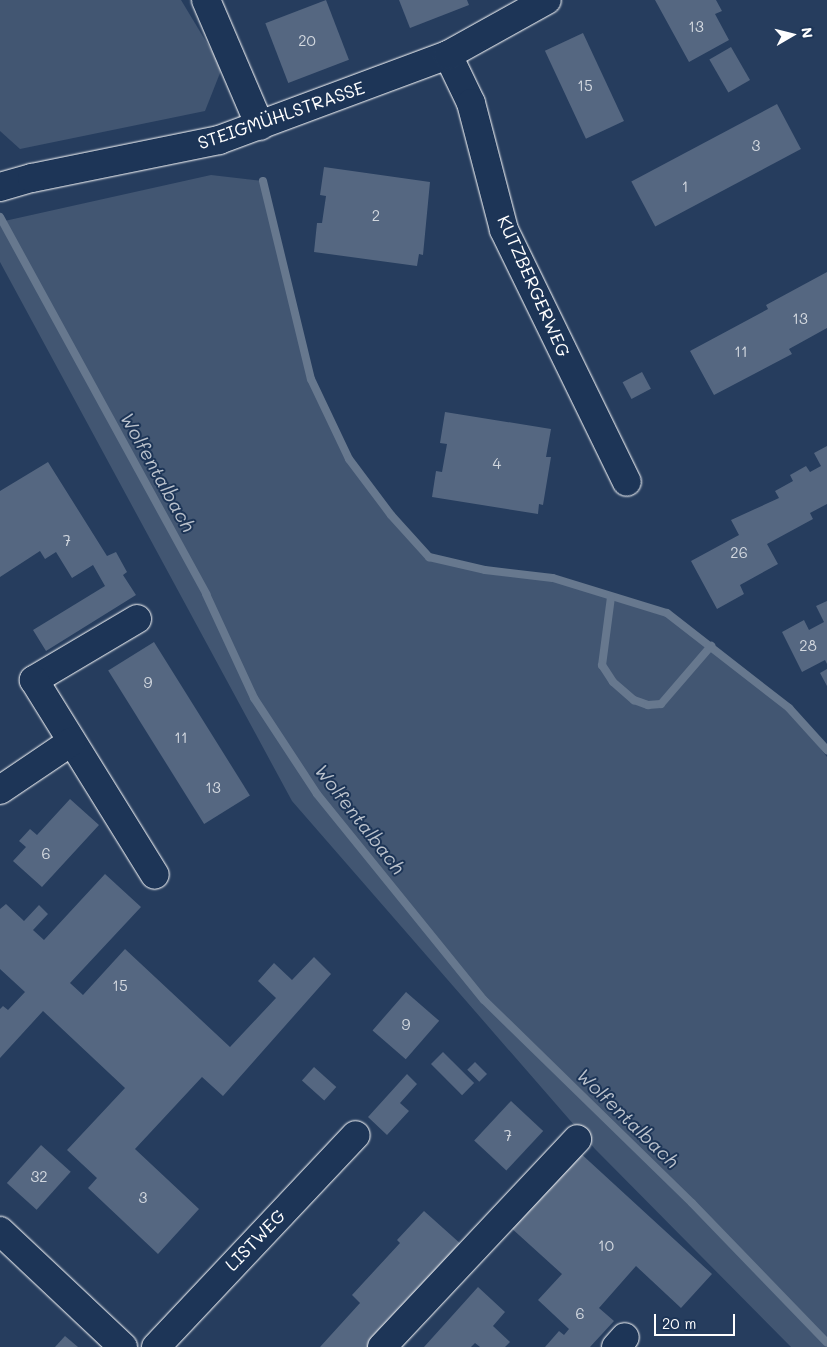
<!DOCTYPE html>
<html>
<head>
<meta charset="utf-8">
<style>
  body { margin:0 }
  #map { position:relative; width:827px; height:1347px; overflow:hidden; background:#263d5e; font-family:Mali,sans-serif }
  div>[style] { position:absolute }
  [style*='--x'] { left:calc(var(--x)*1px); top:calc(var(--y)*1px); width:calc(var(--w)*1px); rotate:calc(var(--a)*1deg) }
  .green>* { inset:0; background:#425672 }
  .stream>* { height:8px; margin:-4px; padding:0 4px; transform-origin:4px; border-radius:4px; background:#67788e }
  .building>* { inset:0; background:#556781; transform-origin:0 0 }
  .roads { filter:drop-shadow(0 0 1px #fff) drop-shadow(0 0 1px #fff) }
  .minor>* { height:28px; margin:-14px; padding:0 14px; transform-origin:14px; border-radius:14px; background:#1d3557 }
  span { translate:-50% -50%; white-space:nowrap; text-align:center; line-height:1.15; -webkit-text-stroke:4px #1d3557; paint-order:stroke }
  .number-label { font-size:15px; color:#d4d9e0 }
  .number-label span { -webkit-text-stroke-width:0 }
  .street-label { font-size:18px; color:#fff }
  .water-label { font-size:19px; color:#bbc2cc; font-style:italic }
  .north { position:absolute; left:767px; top:10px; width:50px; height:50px; -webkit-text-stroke:4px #1d3557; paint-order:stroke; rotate:82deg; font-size:14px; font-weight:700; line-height:20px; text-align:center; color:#fff }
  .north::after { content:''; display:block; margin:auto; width:18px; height:22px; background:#fff; clip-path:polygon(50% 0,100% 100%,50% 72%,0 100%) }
  .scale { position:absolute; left:654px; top:1314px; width:81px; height:22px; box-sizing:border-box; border:2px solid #fff; border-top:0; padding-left:6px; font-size:15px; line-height:18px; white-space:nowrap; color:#fff; -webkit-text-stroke:4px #1d3557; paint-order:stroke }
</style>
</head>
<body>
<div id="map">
  <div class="green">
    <div style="clip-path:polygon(0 0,181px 0,222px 68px,205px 111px,20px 149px,0 131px)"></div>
    <div style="clip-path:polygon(211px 175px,263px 181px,278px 254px,311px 379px,349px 459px,391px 515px,429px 557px,485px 570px,553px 578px,667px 613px,789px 708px,827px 757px,827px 1347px,791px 1347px,595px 1149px,292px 801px,0 262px,0 222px)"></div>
  </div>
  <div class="stream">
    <div style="--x:263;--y:181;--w:204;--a:76.4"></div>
    <div style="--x:311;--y:379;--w:89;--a:64.6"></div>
    <div style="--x:349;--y:459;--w:70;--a:53.1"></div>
    <div style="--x:391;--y:515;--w:57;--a:47.9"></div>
    <div style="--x:429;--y:557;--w:57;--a:13.1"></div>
    <div style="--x:485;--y:570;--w:68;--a:6.7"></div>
    <div style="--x:553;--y:578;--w:119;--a:17.1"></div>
    <div style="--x:667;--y:613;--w:155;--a:37.9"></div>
    <div style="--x:789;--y:708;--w:57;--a:47.9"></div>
    <div style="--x:0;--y:217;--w:430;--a:61.3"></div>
    <div style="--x:206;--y:594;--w:115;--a:65.2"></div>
    <div style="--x:254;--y:698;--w:115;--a:56.7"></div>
    <div style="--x:317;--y:794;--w:265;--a:51"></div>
    <div style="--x:484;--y:1000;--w:291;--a:44.3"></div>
    <div style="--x:692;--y:1203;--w:194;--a:46"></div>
    <div style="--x:611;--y:597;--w:69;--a:97.5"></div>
    <div style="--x:602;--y:665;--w:20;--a:57"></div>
    <div style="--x:613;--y:682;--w:28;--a:41"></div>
    <div style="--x:634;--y:700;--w:15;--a:20"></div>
    <div style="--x:648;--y:705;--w:13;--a:-4"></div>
    <div style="--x:661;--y:704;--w:77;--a:-49.2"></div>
  </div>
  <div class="building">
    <div style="left:326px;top:0;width:64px;height:65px;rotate:69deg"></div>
    <div style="clip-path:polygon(399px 0,467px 0,469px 5px,410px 28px)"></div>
    <div style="clip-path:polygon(655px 0,716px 0,722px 11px,715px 14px,729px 40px,689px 62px)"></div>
    <div style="left:583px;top:33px;width:97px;height:42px;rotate:65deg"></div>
    <div style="left:731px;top:47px;width:38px;height:25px;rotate:60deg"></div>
    <div style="left:777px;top:104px;width:51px;height:165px;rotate:62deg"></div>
    <div style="clip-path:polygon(324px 167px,430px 182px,423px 255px,419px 254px,417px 266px,314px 252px,317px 223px,322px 223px,326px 196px,320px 195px)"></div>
    <div style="clip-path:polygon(827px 272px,827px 328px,789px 349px,792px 354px,714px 395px,690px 351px,768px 309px,766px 305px)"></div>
    <div style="left:642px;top:372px;width:19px;height:22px;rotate:62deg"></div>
    <div style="clip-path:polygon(445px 412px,551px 429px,546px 457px,551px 457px,543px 505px,539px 504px,538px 514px,432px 497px,436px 471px,442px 472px,447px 444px,440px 443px)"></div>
    <div style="clip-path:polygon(827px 446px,827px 504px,810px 513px,813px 519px,767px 544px,778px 564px,740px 585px,744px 594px,717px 609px,691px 561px,739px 535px,731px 520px,779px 498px,775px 491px,793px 481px,790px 475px,806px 466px,810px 472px,821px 466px,814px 453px)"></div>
    <div style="clip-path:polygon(48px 462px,107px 556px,116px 552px,127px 572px,123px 575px,136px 595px,46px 651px,33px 630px,105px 586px,93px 565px,72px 578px,56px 552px,45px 559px,40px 551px,0 577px,0 491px)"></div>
    <div style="clip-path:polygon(827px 601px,827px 664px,825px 660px,802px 672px,782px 632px,804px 620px,809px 630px,824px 622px,816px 606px)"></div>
    <div style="left:154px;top:642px;width:181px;height:54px;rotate:58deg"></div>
    <div style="clip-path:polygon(827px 669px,827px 686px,820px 673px)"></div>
    <div style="clip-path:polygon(70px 799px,99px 825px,42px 887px,13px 861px,26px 847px,19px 841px,30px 829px,37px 835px)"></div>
    <div style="clip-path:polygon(105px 874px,141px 907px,70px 983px,83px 995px,125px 949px,230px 1047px,276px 998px,258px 981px,274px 963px,292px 980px,314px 957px,331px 974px,223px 1096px,202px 1077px,135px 1149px,199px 1209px,158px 1254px,88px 1188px,97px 1178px,67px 1150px,125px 1088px,43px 1011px,0 1058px,0 1009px,3px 1006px,8px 1010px,25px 992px,0 969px,0 909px,6px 904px,24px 921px,39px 905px,48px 914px,33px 930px,44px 940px)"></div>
    <div style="left:406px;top:992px;width:44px;height:51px;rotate:41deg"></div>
    <div style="left:443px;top:1052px;width:44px;height:17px;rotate:45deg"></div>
    <div style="left:475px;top:1062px;width:17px;height:11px;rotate:45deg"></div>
    <div style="left:314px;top:1067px;width:30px;height:18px;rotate:42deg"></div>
    <div style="clip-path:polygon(407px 1074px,417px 1084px,400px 1103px,409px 1111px,387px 1135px,368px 1117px)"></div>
    <div style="left:511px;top:1101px;width:44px;height:54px;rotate:43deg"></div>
    <div style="left:41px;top:1145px;width:40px;height:51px;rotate:42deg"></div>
    <div style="clip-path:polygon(578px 1151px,712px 1274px,681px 1308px,636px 1266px,599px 1308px,614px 1321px,590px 1347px,545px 1347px,559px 1331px,564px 1335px,569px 1329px,538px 1300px,562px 1274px,509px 1226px)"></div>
    <div style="clip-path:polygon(424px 1211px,462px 1245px,368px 1347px,320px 1347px,360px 1303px,352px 1295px,400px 1243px,397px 1240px)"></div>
    <div style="clip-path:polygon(478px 1287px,505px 1312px,493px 1326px,510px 1342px,505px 1347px,480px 1347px,475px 1343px,471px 1347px,424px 1347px)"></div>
    <div style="clip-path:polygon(65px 1336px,78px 1347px,55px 1347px)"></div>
  </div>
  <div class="roads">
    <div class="minor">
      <div style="--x:206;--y:0;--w:137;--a:66.8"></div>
      <div style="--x:448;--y:55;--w:53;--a:64.4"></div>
      <div style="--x:471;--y:103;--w:131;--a:75.4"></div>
      <div style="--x:504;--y:230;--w:280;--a:64"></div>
      <div style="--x:0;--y:187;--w:33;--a:-16"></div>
      <div style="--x:32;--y:178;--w:191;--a:-11.5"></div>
      <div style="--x:219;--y:140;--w:244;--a:-20.4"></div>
      <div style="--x:448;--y:55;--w:113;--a:-29.1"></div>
      <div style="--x:137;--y:619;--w:120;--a:149.4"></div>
      <div style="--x:34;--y:680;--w:229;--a:58.2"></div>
      <div style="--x:0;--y:790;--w:86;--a:-34.1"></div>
      <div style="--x:0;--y:1231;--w:169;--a:43.3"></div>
      <div style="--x:156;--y:1347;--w:291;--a:-46.7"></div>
      <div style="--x:382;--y:1347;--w:285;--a:-46.8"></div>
      <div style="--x:616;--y:1347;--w:13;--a:-48"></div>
    </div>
  </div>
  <div class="number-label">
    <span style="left:696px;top:27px">13</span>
    <span style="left:307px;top:41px">20</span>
    <span style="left:585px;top:86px">15</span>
    <span style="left:756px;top:146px">3</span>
    <span style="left:685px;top:187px">1</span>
    <span style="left:376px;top:216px">2</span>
    <span style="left:800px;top:319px">13</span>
    <span style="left:741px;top:352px">11</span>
    <span style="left:497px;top:464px">4</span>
    <span style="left:67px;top:541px">7</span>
    <span style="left:739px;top:553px">26</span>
    <span style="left:808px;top:646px">28</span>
    <span style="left:148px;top:683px">9</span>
    <span style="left:181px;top:738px">11</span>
    <span style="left:213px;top:788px">13</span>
    <span style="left:46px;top:854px">6</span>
    <span style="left:120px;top:986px">15</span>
    <span style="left:406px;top:1025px">9</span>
    <span style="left:508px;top:1136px">7</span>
    <span style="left:39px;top:1177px">32</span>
    <span style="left:143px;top:1198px">3</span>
    <span style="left:606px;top:1246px">10</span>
    <span style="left:580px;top:1314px">6</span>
  </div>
  <div class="street-label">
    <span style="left:281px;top:115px;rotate:-19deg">STEIGMÜHLSTRASSE</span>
    <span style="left:534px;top:286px;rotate:66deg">KUTZBERGERWEG</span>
    <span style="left:255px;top:1240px;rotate:-46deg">LISTWEG</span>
  </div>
  <div class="water-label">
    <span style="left:158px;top:472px;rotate:61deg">Wolfentalbach</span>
    <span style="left:360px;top:819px;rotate:52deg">Wolfentalbach</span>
    <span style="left:628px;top:1118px;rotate:44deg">Wolfentalbach</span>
  </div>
  <div class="north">N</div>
  <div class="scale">20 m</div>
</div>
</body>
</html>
